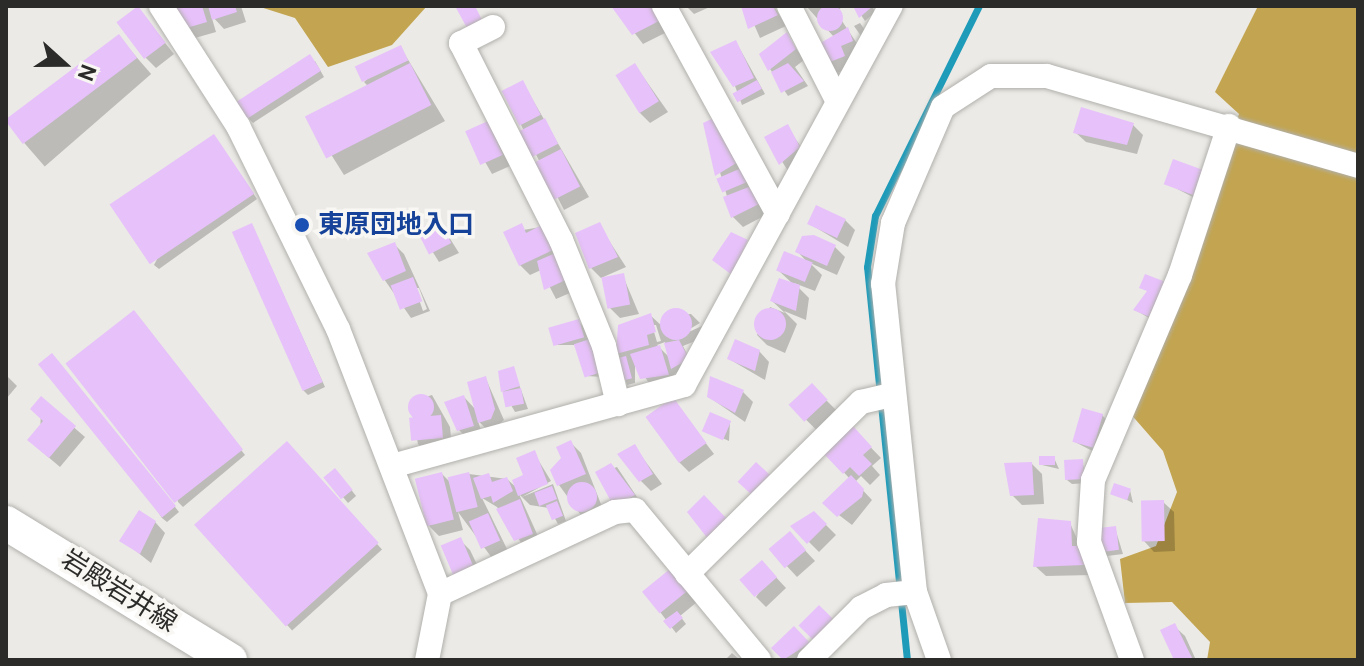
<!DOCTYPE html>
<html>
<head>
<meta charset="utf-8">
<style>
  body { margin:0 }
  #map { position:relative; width:1364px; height:666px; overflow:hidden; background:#ebeae6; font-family:Cabin,"Noto Sans JP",sans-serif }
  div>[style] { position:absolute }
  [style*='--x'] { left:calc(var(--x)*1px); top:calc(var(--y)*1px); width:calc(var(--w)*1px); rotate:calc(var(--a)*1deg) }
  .forest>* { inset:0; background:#c3a551 }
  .shadow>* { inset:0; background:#0003; transform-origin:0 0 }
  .stream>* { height:7px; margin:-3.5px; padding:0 3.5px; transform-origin:3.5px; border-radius:3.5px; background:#1e9bb9 }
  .building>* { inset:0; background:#e7c1fa; transform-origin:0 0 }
  .round { border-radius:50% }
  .roads { filter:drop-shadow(0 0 2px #b1b0ac) drop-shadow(0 0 2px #b1b0ac) }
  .minor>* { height:24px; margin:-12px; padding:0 12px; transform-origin:12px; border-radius:12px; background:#fff }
  .secondary>* { height:34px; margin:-17px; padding:0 17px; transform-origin:17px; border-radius:17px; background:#fff }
  .dots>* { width:22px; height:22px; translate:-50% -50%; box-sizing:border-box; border:4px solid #f8f7f3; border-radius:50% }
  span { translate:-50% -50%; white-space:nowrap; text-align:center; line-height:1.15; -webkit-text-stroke:7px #f8f7f3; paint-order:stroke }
  .transit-label { font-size:26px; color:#164399; font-weight:700 }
  .left { translate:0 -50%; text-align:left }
  .street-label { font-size:26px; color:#2b2b2a }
  .frame { position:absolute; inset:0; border:8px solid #2b2b2a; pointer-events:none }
  .north { position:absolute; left:24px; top:24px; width:80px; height:80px; -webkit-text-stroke:6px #f8f7f3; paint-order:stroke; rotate:111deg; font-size:22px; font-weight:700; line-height:32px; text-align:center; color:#2b2b2a }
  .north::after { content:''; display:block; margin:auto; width:28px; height:36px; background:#2b2b2a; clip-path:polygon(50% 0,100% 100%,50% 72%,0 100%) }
</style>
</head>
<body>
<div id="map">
  <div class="forest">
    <div style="clip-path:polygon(257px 6px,427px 6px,392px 45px,328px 67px,295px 18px)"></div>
    <div style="clip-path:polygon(1258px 6px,1358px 6px,1358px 660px,1207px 660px,1210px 642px,1172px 602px,1125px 603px,1120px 559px,1156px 546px,1177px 492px,1163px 451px,1129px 412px,1239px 114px,1215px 92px)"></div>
  </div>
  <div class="shadow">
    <div style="clip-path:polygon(178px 6px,241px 6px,246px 22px,224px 29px,211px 15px,216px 32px,195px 38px)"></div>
    <div style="clip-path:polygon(614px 6px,654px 6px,667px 32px,643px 44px)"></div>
    <div style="clip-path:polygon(686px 6px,712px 6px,694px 14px)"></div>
    <div style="clip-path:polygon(746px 6px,774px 6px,786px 26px,760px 38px)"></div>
    <div style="clip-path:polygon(806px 6px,843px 6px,836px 12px,862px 51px,853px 66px,837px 73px,827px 63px,834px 37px)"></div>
    <div style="clip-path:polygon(855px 6px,872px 6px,875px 12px,865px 21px)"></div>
    <div style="clip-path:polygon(137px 8px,174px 54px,156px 68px,146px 58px)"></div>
    <div style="clip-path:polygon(860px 23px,867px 33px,861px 36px,854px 26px)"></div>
    <div style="clip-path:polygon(787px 35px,804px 60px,795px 67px,808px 86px,788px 96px,770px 69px)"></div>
    <div style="left:119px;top:37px;width:49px;height:141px;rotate:49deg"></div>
    <div style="clip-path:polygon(736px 42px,765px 94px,742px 105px,735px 86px)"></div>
    <div style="clip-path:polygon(401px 48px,445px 121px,344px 175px,310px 121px,370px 88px,364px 82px)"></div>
    <div style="clip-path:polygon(315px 61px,324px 77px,253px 123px,248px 118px)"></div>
    <div style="clip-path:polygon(635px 65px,668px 112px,650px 123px,640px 113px)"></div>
    <div style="clip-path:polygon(523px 83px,589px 197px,564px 210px,521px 125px)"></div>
    <div style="clip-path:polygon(706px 124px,746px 173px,770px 213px,743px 227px,733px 217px)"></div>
    <div style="clip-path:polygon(1133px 125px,1143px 135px,1137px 154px,1086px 142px,1075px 132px)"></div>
    <div style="clip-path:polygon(787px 127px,809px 158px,790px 174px,767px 138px)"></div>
    <div style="clip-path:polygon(468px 132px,497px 134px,512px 165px,492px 174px)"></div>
    <div style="clip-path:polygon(218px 142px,257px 199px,159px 269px,154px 265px)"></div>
    <div style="clip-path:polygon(1174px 162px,1204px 203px,1166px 183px)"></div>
    <div style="clip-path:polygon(845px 220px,855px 230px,848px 247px,810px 224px)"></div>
    <div style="clip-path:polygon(439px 221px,459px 253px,439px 262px,419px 230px)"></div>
    <div style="clip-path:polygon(252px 225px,325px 387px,308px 395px,303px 390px)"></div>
    <div style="clip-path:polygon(599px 225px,626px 267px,601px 278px,591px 268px)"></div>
    <div style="clip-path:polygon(541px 227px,579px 289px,556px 299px,541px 270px,530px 275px,520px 265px,505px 233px)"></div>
    <div style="clip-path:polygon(evenodd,394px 244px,404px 254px,430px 311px,411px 318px,384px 279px,394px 244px,415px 288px,419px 288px,427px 309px,423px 311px,415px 288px)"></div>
    <div style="clip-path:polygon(835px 247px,845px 257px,837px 275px,810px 263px,822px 275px,815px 291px,794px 283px,809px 298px,806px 320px,784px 311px,797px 324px,785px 353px,767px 345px,757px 335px,770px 307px,785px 313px,772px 301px,794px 285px,778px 270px,809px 264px,797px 251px)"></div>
    <div style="clip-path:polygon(623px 276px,639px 314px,620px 318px,610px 308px)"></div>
    <div style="clip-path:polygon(1146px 277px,1167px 328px,1135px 310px,1148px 293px)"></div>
    <div style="clip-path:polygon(evenodd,691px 314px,700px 323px,671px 340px,702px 326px,705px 337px,683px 346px,692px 364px,674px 374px,677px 384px,652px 388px,635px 361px,635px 383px,627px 385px,618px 353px,650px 315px,664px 328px,662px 316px,691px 314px,652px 325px,656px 325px,661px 341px,657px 342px,652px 325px,691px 314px,665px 342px,669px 357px,657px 345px,665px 342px)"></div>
    <div style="clip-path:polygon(138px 317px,245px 455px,183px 507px,178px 502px)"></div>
    <div style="clip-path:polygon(578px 321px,583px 326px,604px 377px,586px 376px,576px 345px,556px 345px)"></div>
    <div style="clip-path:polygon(759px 351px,769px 362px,765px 380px,729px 359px)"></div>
    <div style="clip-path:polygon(57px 360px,179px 512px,167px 522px,162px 518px)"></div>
    <div style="clip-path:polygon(513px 368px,528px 409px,515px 412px,503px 391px)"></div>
    <div style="clip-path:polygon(6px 375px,17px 386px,6px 399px)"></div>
    <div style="clip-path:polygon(486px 379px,504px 420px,490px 432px,478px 421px,483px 436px,469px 440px,459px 430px,464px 397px,476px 410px)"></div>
    <div style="left:812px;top:386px;width:35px;height:28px;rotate:45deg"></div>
    <div style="clip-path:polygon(743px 392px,753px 402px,745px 422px,709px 397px)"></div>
    <div style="clip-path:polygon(432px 395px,450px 427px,452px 448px,428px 455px,418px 444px,410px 402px)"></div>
    <div style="clip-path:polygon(41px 399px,85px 437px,60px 467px,40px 450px)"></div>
    <div style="clip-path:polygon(673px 400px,714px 454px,689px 472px,679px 462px)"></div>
    <div style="clip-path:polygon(1102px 415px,1112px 426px,1104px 457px,1075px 442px)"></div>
    <div style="clip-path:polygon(730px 422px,729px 441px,704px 430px)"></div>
    <div style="clip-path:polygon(853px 429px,881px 458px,872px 466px,880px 475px,870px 485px,861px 476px,855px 482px,872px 500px,852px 525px,835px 512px,850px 479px,827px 454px)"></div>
    <div style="clip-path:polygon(571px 443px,581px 453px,606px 517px,586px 522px,559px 485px)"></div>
    <div style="left:287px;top:444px;width:142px;height:121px;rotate:48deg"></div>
    <div style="clip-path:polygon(634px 446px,662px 484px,651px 491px,641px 481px)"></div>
    <div style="clip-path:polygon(534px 453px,551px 481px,522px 497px,553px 484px,566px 521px,558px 524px,549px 508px,530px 505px,519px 494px,542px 545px,526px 550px,497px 507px,482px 498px,508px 551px,492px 558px,458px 512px,463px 530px,439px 536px,429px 526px,442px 474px,452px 484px,469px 474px,507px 479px,518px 489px)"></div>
    <div style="clip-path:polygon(1054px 458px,1059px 469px,1042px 465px)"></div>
    <div style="clip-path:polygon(1082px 461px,1088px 483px,1072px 484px,1067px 480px)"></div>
    <div style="clip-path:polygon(1032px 464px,1042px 474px,1044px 504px,1022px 505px,1012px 495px)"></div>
    <div style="clip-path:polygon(617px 467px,643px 506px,626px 515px,598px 474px)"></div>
    <div style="clip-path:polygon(340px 475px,356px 496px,348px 503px,327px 478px)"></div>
    <div style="clip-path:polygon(1130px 490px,1133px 503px,1113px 493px)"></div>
    <div style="clip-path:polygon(1163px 502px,1174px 512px,1175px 551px,1154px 552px,1144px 541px)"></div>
    <div style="clip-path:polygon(814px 513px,836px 535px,819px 552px,793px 526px)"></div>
    <div style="clip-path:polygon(155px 522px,165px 533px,151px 563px,122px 540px)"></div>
    <div style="clip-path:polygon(1070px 523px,1093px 575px,1046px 576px,1035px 566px)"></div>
    <div style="clip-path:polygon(1115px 528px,1123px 554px,1107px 556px,1102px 552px)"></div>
    <div style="clip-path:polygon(460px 540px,470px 550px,483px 577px,444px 547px)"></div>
    <div style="clip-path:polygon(799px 544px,815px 561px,797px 577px,772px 550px)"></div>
    <div style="clip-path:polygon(670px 572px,697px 602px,680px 616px,686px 624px,676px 633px,645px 592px)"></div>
    <div style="clip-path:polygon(772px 573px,786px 588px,766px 607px,756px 597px)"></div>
    <div style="clip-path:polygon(1174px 626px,1185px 636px,1196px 660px,1177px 660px)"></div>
    <div style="clip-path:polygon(794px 629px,819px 654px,812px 660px,785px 660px,774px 648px)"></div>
    <div style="clip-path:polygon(732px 653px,740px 660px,725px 660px)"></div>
  </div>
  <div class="stream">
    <div style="--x:907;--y:660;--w:395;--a:-95.8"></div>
    <div style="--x:867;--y:267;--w:52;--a:-81.1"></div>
    <div style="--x:875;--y:216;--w:234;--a:-63.7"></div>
  </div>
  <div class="building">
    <div class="round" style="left:817px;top:5px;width:26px;height:26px"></div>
    <div style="left:138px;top:6px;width:46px;height:27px;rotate:53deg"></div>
    <div style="clip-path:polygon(176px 6px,202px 6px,207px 22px,183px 29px)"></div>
    <div style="clip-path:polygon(208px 6px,235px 6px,237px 12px,212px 20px)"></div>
    <div style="clip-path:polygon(455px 6px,475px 6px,482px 20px,467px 28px)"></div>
    <div style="clip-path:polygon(611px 6px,651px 6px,659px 21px,632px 35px)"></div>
    <div style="clip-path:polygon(741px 6px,773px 6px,778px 15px,748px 29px)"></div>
    <div style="clip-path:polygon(853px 6px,873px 6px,859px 18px)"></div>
    <div style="clip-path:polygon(848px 27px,853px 41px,841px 46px,845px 56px,825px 64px,817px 45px)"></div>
    <div style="clip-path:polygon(787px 32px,796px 49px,768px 71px,759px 54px)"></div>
    <div style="left:119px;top:34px;width:30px;height:143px;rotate:53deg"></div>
    <div style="clip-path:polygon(736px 40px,754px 78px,733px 87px,710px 52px)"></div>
    <div style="left:401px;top:45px;width:17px;height:51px;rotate:65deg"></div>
    <div style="left:310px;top:54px;width:20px;height:88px;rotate:57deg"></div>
    <div style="left:410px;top:63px;width:47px;height:118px;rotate:63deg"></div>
    <div style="left:635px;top:63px;width:45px;height:23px;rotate:58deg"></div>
    <div style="clip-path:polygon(788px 63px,804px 81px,781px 93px,771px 72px)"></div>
    <div style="left:523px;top:80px;width:39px;height:24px;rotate:63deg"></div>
    <div style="left:757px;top:80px;width:10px;height:28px;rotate:61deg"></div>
    <div style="clip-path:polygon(1081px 107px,1134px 123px,1127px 145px,1073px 133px)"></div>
    <div style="clip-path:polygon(718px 116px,738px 162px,715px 176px,703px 123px)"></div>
    <div style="left:545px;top:118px;width:29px;height:33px;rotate:63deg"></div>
    <div style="left:488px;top:121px;width:37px;height:25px;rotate:66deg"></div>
    <div style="clip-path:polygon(788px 124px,800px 147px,779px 165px,764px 137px)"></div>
    <div style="left:214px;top:134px;width:72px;height:126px;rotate:56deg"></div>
    <div style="left:561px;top:149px;width:42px;height:31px;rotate:63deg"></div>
    <div style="left:1173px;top:159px;width:32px;height:27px;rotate:20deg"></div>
    <div style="left:744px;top:167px;width:15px;height:30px;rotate:67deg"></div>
    <div style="clip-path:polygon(754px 185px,761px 203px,731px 218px,723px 197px)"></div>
    <div style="left:816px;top:205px;width:33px;height:21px;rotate:25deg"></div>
    <div style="left:439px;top:219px;width:27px;height:25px;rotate:63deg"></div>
    <div style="clip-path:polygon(600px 222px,618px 257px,589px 269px,575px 233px)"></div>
    <div style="left:252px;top:223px;width:174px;height:22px;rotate:66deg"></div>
    <div style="clip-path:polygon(522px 223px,526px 233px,542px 225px,553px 250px,519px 266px,503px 232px)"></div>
    <div style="clip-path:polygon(731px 232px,748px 240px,732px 275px,712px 260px)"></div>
    <div style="clip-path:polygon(814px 235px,836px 245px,827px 266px,795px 252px,802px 236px)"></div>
    <div style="clip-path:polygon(395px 242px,406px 271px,383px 281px,367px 253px)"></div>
    <div style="left:784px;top:251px;width:31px;height:21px;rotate:22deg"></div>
    <div style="clip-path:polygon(558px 252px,570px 278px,544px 290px,537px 261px)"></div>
    <div style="left:624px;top:273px;width:32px;height:23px;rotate:79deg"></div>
    <div style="clip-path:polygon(1145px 274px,1171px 284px,1157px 320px,1133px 310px,1147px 291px,1139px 288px)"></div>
    <div style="left:413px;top:277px;width:26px;height:24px;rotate:69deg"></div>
    <div style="clip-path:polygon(779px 278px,800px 285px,796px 311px,770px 301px)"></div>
    <div class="round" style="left:660px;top:308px;width:32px;height:32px"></div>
    <div class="round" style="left:754px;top:308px;width:32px;height:32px"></div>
    <div style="left:134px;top:310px;width:177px;height:87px;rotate:52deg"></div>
    <div style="clip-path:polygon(651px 313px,656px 332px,647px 335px,649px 345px,616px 354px,618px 325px)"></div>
    <div style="left:579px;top:319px;width:19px;height:32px;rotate:74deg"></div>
    <div style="left:590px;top:339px;width:35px;height:17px;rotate:72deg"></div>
    <div style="clip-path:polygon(735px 339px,760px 350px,755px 371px,727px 359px)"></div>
    <div style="clip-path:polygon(679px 340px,689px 359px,671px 369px,664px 343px)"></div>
    <div style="clip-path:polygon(660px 345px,669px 375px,640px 379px,630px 354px)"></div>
    <div style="left:52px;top:353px;width:197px;height:18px;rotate:51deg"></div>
    <div style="left:626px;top:356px;width:23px;height:12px;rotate:75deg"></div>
    <div style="clip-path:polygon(514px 366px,520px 386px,501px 392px,498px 371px)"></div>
    <div style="clip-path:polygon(486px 376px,495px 409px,491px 419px,478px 423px,467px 382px)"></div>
    <div style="clip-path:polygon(710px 376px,744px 390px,735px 413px,707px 397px)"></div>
    <div style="left:812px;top:383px;width:23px;height:32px;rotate:47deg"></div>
    <div style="left:521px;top:388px;width:16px;height:19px;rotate:79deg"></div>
    <div class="round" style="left:408px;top:394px;width:26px;height:26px"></div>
    <div style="clip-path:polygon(464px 395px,474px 426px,457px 431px,444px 402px)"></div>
    <div style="clip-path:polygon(41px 396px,76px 426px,49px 458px,27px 440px,43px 421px,30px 409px)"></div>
    <div style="left:673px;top:397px;width:57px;height:34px;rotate:54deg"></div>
    <div style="left:1082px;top:408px;width:22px;height:35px;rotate:16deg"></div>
    <div style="left:710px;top:412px;width:23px;height:21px;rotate:23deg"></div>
    <div style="left:441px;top:415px;width:23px;height:32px;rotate:85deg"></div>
    <div style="clip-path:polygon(853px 426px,872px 447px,863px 455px,872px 464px,859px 476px,850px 467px,843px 474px,824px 454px)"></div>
    <div style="clip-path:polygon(571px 440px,586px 474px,557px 486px,550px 470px,561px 458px,556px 447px)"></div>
    <div style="left:287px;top:441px;width:137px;height:125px;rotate:48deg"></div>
    <div style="clip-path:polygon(635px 444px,653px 474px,639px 482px,617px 454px)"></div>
    <div style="clip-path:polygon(535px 450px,548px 484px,518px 496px,512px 480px,523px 475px,516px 458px)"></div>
    <div style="left:1055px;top:456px;width:9px;height:16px;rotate:90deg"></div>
    <div style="left:1083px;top:459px;width:20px;height:19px;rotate:87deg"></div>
    <div style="left:756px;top:462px;width:21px;height:27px;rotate:43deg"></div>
    <div style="clip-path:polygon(1032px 462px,1034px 495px,1010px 496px,1004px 463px)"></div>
    <div style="clip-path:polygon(611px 463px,635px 495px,614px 507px,595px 472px)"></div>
    <div style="left:335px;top:468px;width:28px;height:15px;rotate:51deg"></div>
    <div style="left:442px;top:472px;width:49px;height:28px;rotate:76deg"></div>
    <div style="left:469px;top:472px;width:36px;height:22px;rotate:76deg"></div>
    <div style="clip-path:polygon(489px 473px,492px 482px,507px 477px,513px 491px,493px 503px,491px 496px,481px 499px,473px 478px)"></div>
    <div style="clip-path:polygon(851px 475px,864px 489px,862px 497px,837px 517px,822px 503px)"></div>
    <div class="round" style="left:567px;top:482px;width:30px;height:30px"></div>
    <div style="left:1114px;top:483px;width:18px;height:12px;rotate:19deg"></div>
    <div style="left:552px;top:486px;width:14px;height:19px;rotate:69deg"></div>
    <div style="clip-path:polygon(704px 495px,728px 520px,708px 539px,687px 512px)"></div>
    <div style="clip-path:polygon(520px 499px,533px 534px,514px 541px,496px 509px)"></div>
    <div style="left:1164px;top:500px;width:41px;height:23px;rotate:89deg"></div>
    <div style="left:557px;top:501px;width:16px;height:12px;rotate:68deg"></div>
    <div style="clip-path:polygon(139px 510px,156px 521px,140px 554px,119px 541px)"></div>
    <div style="clip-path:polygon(814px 511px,827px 524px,807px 544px,790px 526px)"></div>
    <div style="left:488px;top:513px;width:30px;height:21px;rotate:66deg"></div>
    <div style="clip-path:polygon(1038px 518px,1071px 521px,1072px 546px,1083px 546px,1084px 565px,1033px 567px)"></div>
    <div style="left:1116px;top:526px;width:24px;height:19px;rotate:83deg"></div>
    <div style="left:790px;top:531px;width:25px;height:28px;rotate:50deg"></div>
    <div style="left:461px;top:537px;width:33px;height:22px;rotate:67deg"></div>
    <div style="left:762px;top:560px;width:23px;height:30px;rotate:49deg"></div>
    <div style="left:670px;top:569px;width:28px;height:36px;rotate:51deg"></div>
    <div style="left:819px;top:605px;width:21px;height:29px;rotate:45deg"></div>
    <div style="clip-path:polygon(677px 611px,683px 618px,670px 629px,663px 621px)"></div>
    <div style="clip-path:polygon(1175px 623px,1193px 660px,1174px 660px,1160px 630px)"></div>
    <div style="clip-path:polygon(794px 626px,810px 643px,783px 660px,771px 648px)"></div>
  </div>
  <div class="roads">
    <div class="minor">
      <div style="--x:161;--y:6;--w:143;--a:57.3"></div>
      <div style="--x:238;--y:126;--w:226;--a:63.8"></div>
      <div style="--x:338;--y:329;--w:284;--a:68.9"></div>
      <div style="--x:440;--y:594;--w:67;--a:101.1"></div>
      <div style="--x:664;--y:6;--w:237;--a:61.3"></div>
      <div style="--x:789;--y:6;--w:103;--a:62.9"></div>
      <div style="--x:493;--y:27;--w:36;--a:153"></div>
      <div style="--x:461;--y:43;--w:221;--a:63.1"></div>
      <div style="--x:561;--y:240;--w:114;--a:67.9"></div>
      <div style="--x:604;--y:346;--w:60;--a:76.4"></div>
      <div style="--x:392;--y:466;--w:303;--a:-15.5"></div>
      <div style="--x:684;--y:385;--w:432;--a:-61.4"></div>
      <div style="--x:687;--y:574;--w:245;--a:-44.7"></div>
      <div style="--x:861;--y:402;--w:32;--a:-13"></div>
      <div style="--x:440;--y:594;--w:193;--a:-25.1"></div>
      <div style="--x:615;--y:512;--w:20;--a:-6"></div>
      <div style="--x:635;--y:510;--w:195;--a:50.4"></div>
      <div style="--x:809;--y:660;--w:74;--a:-45"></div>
      <div style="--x:861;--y:608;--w:28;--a:-27"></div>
      <div style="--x:886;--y:595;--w:29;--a:-6"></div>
      <div style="--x:939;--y:660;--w:72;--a:-109.4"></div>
      <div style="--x:915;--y:592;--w:310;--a:-95.9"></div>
      <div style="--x:883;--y:284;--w:62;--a:-80.7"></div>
      <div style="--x:893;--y:223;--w:126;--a:-66.7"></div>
      <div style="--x:943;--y:107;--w:57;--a:-32.9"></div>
      <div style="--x:991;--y:76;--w:56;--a:0"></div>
      <div style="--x:1047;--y:76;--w:324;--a:16.1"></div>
      <div style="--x:1132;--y:660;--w:126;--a:-110"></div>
      <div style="--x:1089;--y:542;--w:62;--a:-86.3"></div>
      <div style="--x:1093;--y:480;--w:223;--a:-67"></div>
      <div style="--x:1180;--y:275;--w:157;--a:-71.8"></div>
    </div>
    <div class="secondary">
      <div style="--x:6;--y:523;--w:263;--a:31.5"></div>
    </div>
  </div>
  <div class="dots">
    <div style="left:302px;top:225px;background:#1a4fb4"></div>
  </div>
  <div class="transit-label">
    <span class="left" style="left:318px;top:225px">東原団地入口</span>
  </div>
  <div class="street-label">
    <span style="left:119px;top:591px;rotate:32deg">岩殿岩井線</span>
  </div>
  <div class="frame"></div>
  <div class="north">N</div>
</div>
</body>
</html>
